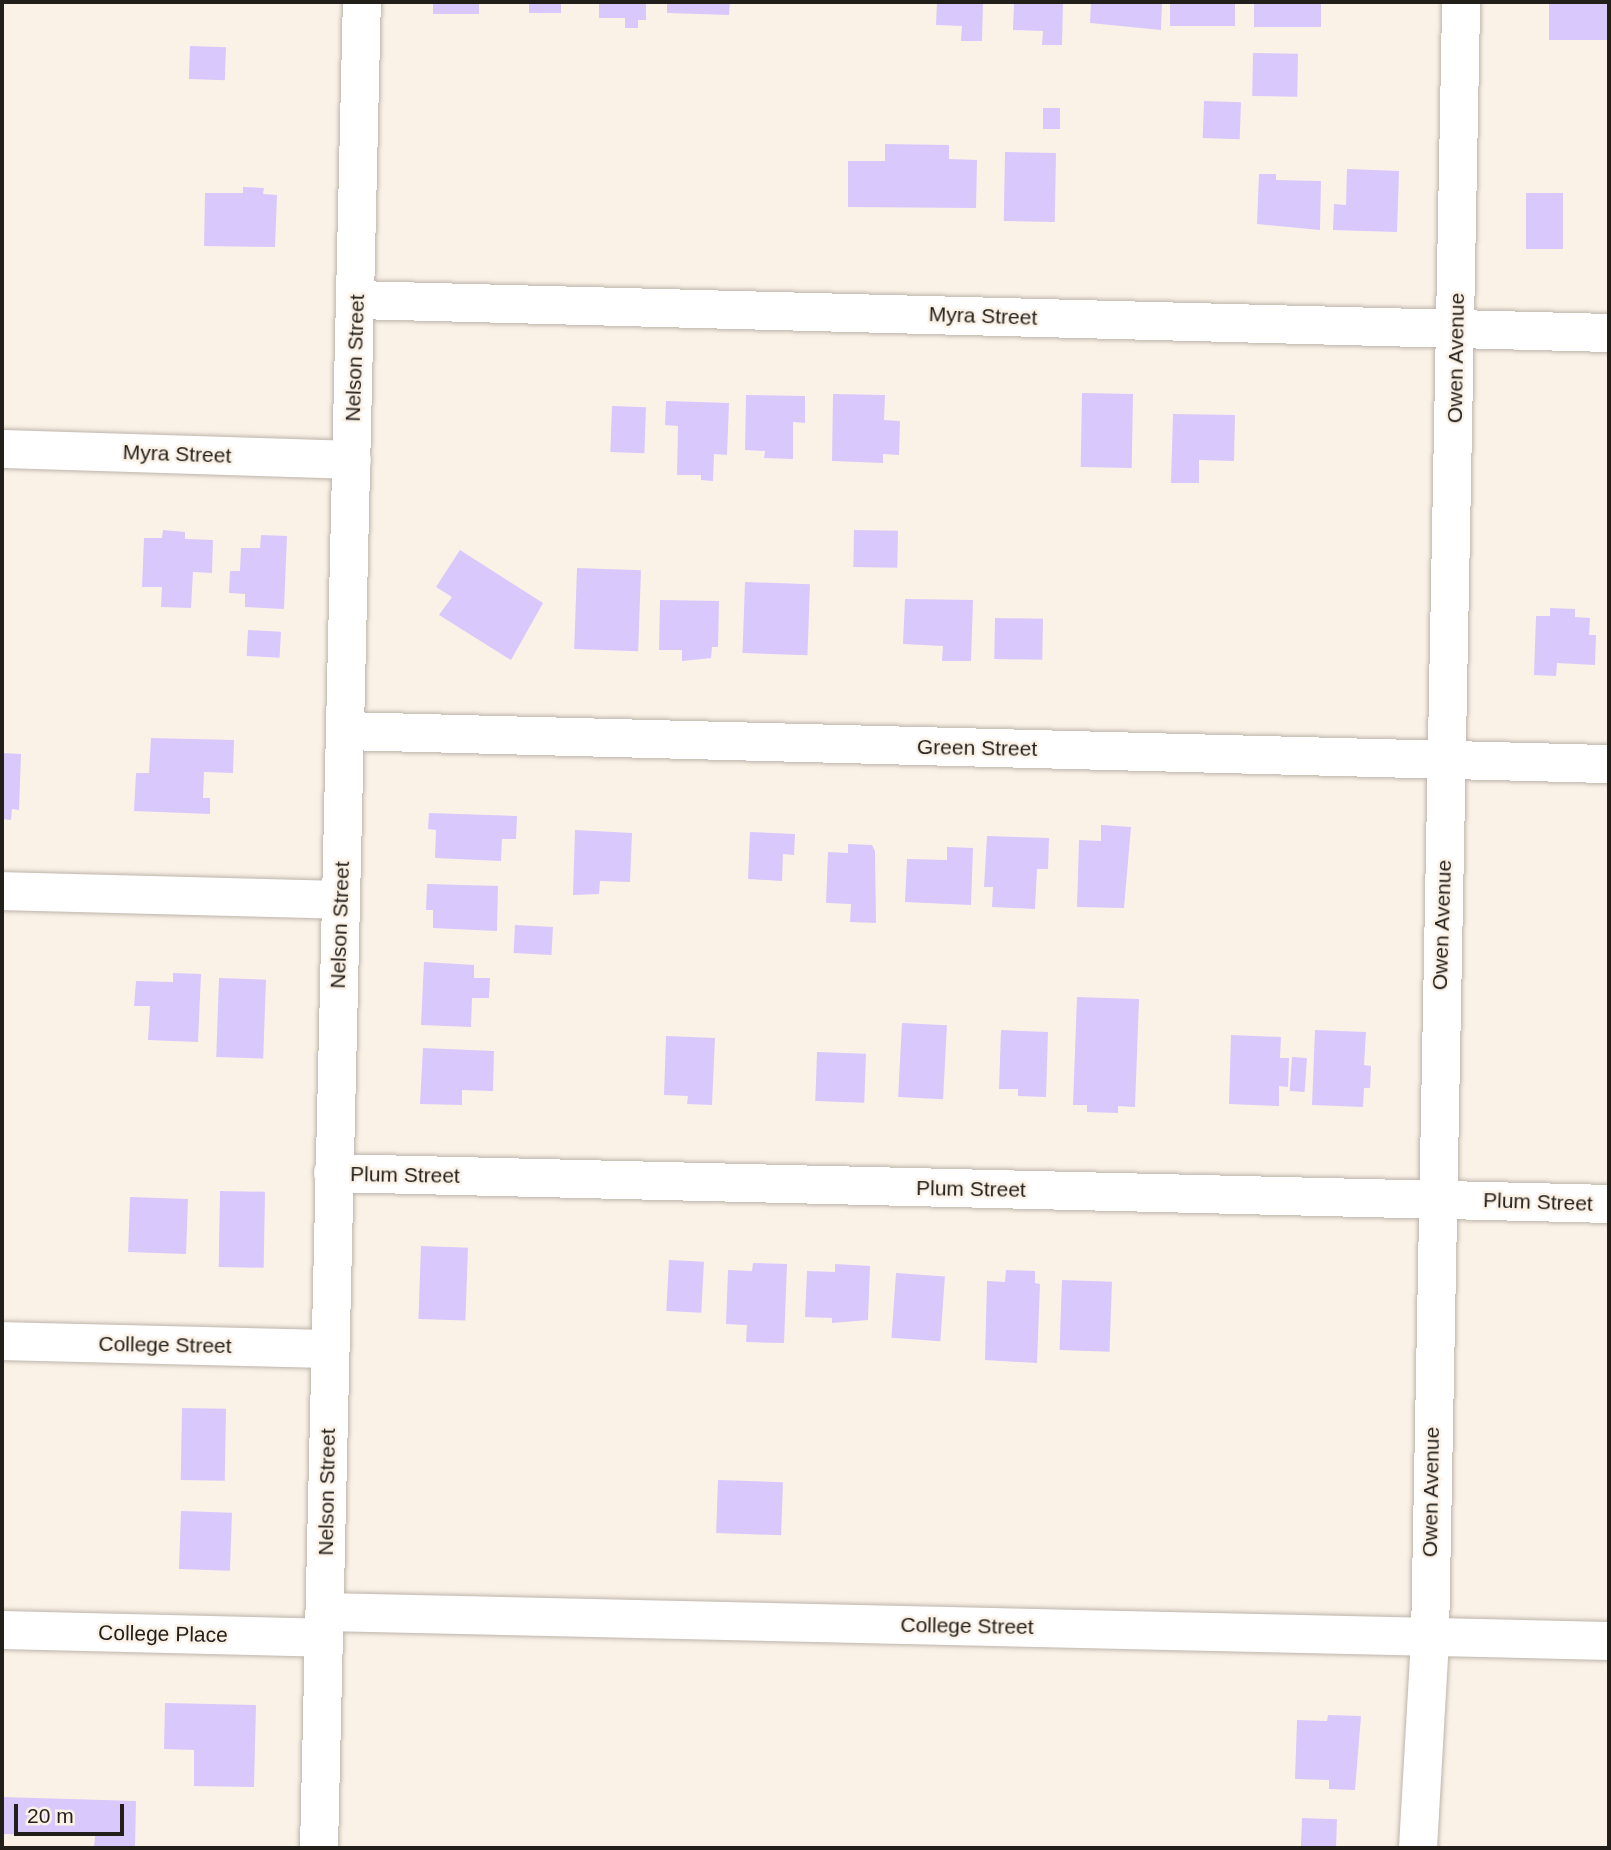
<!DOCTYPE html>
<html>
<head>
<meta charset="utf-8">
<style>
  body { margin:0 }
  #map { position:relative; width:1611px; height:1850px; overflow:hidden; background:#fbf2e7; font-family:Helvetica,sans-serif }
  div>[style] { position:absolute }
  [style*='--x'] { left:calc(var(--x)*1px); top:calc(var(--y)*1px); width:calc(var(--w)*1px); rotate:calc(var(--a)*1deg) }
  .building>* { inset:0; background:#d8c8fc; transform-origin:0 0 }
  .roads { filter:drop-shadow(0 0 2px #bdb4aa) drop-shadow(0 0 2px #bdb4aa) }
  .minor>* { height:38px; margin:-19px; padding:0 19px; transform-origin:19px; border-radius:19px; background:#fff }
  span { translate:-50% -50%; white-space:nowrap; text-align:center; line-height:1.15; -webkit-text-stroke:5px #fbf2e7; paint-order:stroke }
  .street-label { font-size:21px; color:#221f1b }
  .frame { position:absolute; inset:0; border:4px solid #221f1b; pointer-events:none }
  .scale { position:absolute; left:14px; top:1804px; width:110px; height:32px; box-sizing:border-box; border:4px solid #221f1b; border-top:0; padding-left:9px; font-size:21px; line-height:24px; white-space:nowrap; color:#221f1b; -webkit-text-stroke:5px #fbf2e7; paint-order:stroke }
</style>
</head>
<body>
<div id="map">
  <div class="building">
    <div style="left:433px;top:2px;width:46px;height:12px"></div>
    <div style="left:529px;top:2px;width:32px;height:11px"></div>
    <div style="clip-path:polygon(599px 2px,646px 2px,646px 20px,638px 20px,638px 28px,625px 28px,625px 18px,599px 18px)"></div>
    <div style="clip-path:polygon(667px 2px,730px 2px,729px 15px,667px 13px)"></div>
    <div style="clip-path:polygon(937px 2px,983px 2px,982px 41px,961px 41px,962px 26px,936px 25px)"></div>
    <div style="clip-path:polygon(1014px 2px,1063px 2px,1062px 45px,1042px 45px,1043px 31px,1013px 30px)"></div>
    <div style="clip-path:polygon(1091px 2px,1162px 2px,1161px 30px,1090px 23px)"></div>
    <div style="left:1170px;top:2px;width:65px;height:24px"></div>
    <div style="left:1254px;top:2px;width:67px;height:25px"></div>
    <div style="left:1549px;top:2px;width:60px;height:38px"></div>
    <div style="left:190px;top:46px;width:36px;height:33px;rotate:2deg"></div>
    <div style="left:1253px;top:53px;width:45px;height:43px;rotate:1deg"></div>
    <div style="left:1204px;top:101px;width:37px;height:37px;rotate:2deg"></div>
    <div style="left:1043px;top:108px;width:17px;height:21px"></div>
    <div style="clip-path:polygon(885px 144px,949px 145px,949px 159px,977px 160px,976px 208px,848px 207px,848px 161px,885px 161px)"></div>
    <div style="left:1005px;top:152px;width:51px;height:69px;rotate:1deg"></div>
    <div style="clip-path:polygon(1347px 169px,1399px 171px,1397px 232px,1333px 230px,1334px 204px,1346px 205px)"></div>
    <div style="clip-path:polygon(1259px 174px,1276px 174px,1276px 180px,1321px 181px,1320px 230px,1257px 224px)"></div>
    <div style="clip-path:polygon(243px 187px,264px 188px,263px 194px,277px 195px,275px 247px,204px 246px,205px 193px,243px 193px)"></div>
    <div style="left:1526px;top:193px;width:37px;height:56px"></div>
    <div style="left:1082px;top:393px;width:51px;height:74px;rotate:1deg"></div>
    <div style="clip-path:polygon(833px 394px,885px 395px,884px 420px,900px 421px,899px 455px,883px 454px,883px 463px,832px 461px)"></div>
    <div style="clip-path:polygon(746px 395px,805px 396px,805px 423px,793px 422px,793px 459px,764px 458px,765px 451px,745px 450px)"></div>
    <div style="clip-path:polygon(666px 401px,729px 403px,727px 455px,714px 454px,713px 481px,701px 480px,701px 475px,677px 475px,678px 426px,665px 425px)"></div>
    <div style="left:612px;top:406px;width:34px;height:46px;rotate:2deg"></div>
    <div style="clip-path:polygon(1173px 414px,1235px 415px,1234px 461px,1199px 460px,1199px 483px,1171px 483px)"></div>
    <div style="clip-path:polygon(163px 530px,185px 532px,185px 539px,213px 540px,212px 573px,193px 572px,191px 608px,161px 607px,162px 587px,142px 587px,144px 538px,162px 538px)"></div>
    <div style="left:854px;top:530px;width:44px;height:37px;rotate:1deg"></div>
    <div style="clip-path:polygon(261px 535px,287px 536px,284px 609px,245px 607px,245px 594px,229px 593px,230px 571px,240px 571px,241px 548px,260px 548px)"></div>
    <div style="clip-path:polygon(460px 550px,543px 603px,511px 660px,439px 615px,452px 597px,436px 587px)"></div>
    <div style="left:577px;top:568px;width:64px;height:81px;rotate:2deg"></div>
    <div style="left:745px;top:582px;width:65px;height:71px;rotate:2deg"></div>
    <div style="clip-path:polygon(905px 599px,973px 600px,971px 661px,942px 661px,943px 646px,903px 644px)"></div>
    <div style="clip-path:polygon(660px 600px,719px 601px,718px 647px,712px 647px,711px 658px,682px 661px,682px 650px,659px 650px)"></div>
    <div style="clip-path:polygon(1550px 608px,1575px 609px,1575px 617px,1590px 618px,1589px 635px,1596px 635px,1595px 665px,1557px 663px,1556px 676px,1534px 675px,1536px 616px,1550px 616px)"></div>
    <div style="left:995px;top:618px;width:48px;height:41px;rotate:1deg"></div>
    <div style="left:248px;top:630px;width:33px;height:26px;rotate:3deg"></div>
    <div style="clip-path:polygon(151px 738px,234px 740px,233px 773px,204px 772px,203px 798px,210px 798px,210px 814px,134px 811px,136px 773px,149px 773px)"></div>
    <div style="clip-path:polygon(2px 753px,21px 754px,19px 810px,12px 809px,11px 820px,2px 819px)"></div>
    <div style="clip-path:polygon(429px 813px,517px 816px,516px 839px,502px 839px,501px 861px,435px 858px,436px 830px,428px 829px)"></div>
    <div style="clip-path:polygon(1101px 825px,1131px 827px,1124px 908px,1077px 907px,1079px 840px,1101px 841px)"></div>
    <div style="clip-path:polygon(575px 830px,632px 833px,630px 882px,600px 881px,599px 894px,573px 895px)"></div>
    <div style="clip-path:polygon(750px 832px,795px 834px,794px 855px,783px 854px,782px 881px,748px 879px)"></div>
    <div style="clip-path:polygon(987px 836px,1049px 838px,1048px 869px,1037px 869px,1035px 909px,992px 907px,993px 887px,984px 887px)"></div>
    <div style="clip-path:polygon(848px 844px,872px 845px,875px 851px,876px 923px,850px 922px,851px 904px,826px 903px,828px 852px,848px 853px)"></div>
    <div style="clip-path:polygon(947px 847px,973px 848px,971px 905px,905px 902px,907px 859px,947px 860px)"></div>
    <div style="clip-path:polygon(427px 884px,498px 886px,497px 931px,433px 928px,433px 910px,426px 910px)"></div>
    <div style="left:515px;top:925px;width:38px;height:28px;rotate:3deg"></div>
    <div style="clip-path:polygon(424px 962px,474px 965px,474px 978px,490px 978px,489px 998px,472px 998px,471px 1027px,421px 1025px)"></div>
    <div style="clip-path:polygon(173px 973px,201px 974px,198px 1042px,148px 1040px,150px 1006px,134px 1006px,136px 981px,173px 982px)"></div>
    <div style="left:219px;top:978px;width:47px;height:79px;rotate:2deg"></div>
    <div style="clip-path:polygon(1077px 997px,1139px 999px,1135px 1107px,1118px 1106px,1118px 1113px,1087px 1112px,1087px 1105px,1073px 1105px)"></div>
    <div style="left:902px;top:1023px;width:45px;height:74px;rotate:3deg"></div>
    <div style="clip-path:polygon(1001px 1030px,1048px 1032px,1046px 1097px,1018px 1096px,1018px 1089px,999px 1089px)"></div>
    <div style="clip-path:polygon(1315px 1030px,1366px 1032px,1364px 1065px,1371px 1066px,1370px 1088px,1364px 1088px,1363px 1107px,1312px 1105px)"></div>
    <div style="clip-path:polygon(1231px 1035px,1281px 1037px,1280px 1058px,1289px 1058px,1288px 1087px,1279px 1086px,1279px 1106px,1229px 1104px)"></div>
    <div style="clip-path:polygon(666px 1036px,715px 1038px,712px 1105px,687px 1104px,688px 1096px,664px 1095px)"></div>
    <div style="clip-path:polygon(423px 1048px,494px 1051px,493px 1091px,462px 1090px,462px 1105px,420px 1104px)"></div>
    <div style="left:817px;top:1052px;width:49px;height:49px;rotate:2deg"></div>
    <div style="left:1292px;top:1057px;width:15px;height:34px;rotate:4deg"></div>
    <div style="left:220px;top:1191px;width:45px;height:76px;rotate:1deg"></div>
    <div style="left:130px;top:1197px;width:58px;height:55px;rotate:2deg"></div>
    <div style="left:421px;top:1246px;width:47px;height:73px;rotate:2deg"></div>
    <div style="left:669px;top:1260px;width:35px;height:51px;rotate:3deg"></div>
    <div style="clip-path:polygon(753px 1263px,787px 1264px,784px 1343px,746px 1342px,747px 1325px,726px 1324px,728px 1270px,752px 1271px)"></div>
    <div style="clip-path:polygon(835px 1264px,870px 1266px,868px 1320px,832px 1323px,832px 1318px,805px 1317px,807px 1271px,835px 1272px)"></div>
    <div style="clip-path:polygon(1006px 1270px,1035px 1271px,1035px 1283px,1040px 1284px,1037px 1363px,985px 1360px,987px 1281px,1005px 1282px)"></div>
    <div style="left:896px;top:1273px;width:49px;height:65px;rotate:4deg"></div>
    <div style="left:1062px;top:1280px;width:50px;height:70px;rotate:2deg"></div>
    <div style="left:182px;top:1408px;width:44px;height:72px;rotate:1deg"></div>
    <div style="left:718px;top:1480px;width:65px;height:53px;rotate:2deg"></div>
    <div style="left:181px;top:1511px;width:51px;height:58px;rotate:2deg"></div>
    <div style="clip-path:polygon(165px 1703px,256px 1705px,254px 1787px,194px 1786px,194px 1750px,164px 1749px)"></div>
    <div style="clip-path:polygon(1328px 1715px,1361px 1716px,1355px 1790px,1329px 1789px,1329px 1780px,1295px 1779px,1297px 1720px,1327px 1721px)"></div>
    <div style="clip-path:polygon(2px 1797px,136px 1801px,135px 1848px,94px 1848px,95px 1836px,2px 1834px)"></div>
    <div style="left:1302px;top:1818px;width:35px;height:30px;rotate:2deg"></div>
  </div>
  <div class="roads">
    <div class="minor">
      <div style="--x:357;--y:300;--w:1252;--a:1.51"></div>
      <div style="--x:2;--y:449;--w:350;--a:1.8"></div>
      <div style="--x:345;--y:731;--w:1264;--a:1.5"></div>
      <div style="--x:2;--y:891;--w:339;--a:1.5"></div>
      <div style="--x:333;--y:1173;--w:1276;--a:1.39"></div>
      <div style="--x:2;--y:1341;--w:327;--a:1.4"></div>
      <div style="--x:325;--y:1612;--w:1284;--a:1.29"></div>
      <div style="--x:2;--y:1630;--w:322;--a:1.4"></div>
      <div style="--x:319;--y:1848;--w:1847;--a:-88.67"></div>
      <div style="--x:1418;--y:1848;--w:211;--a:-86.7"></div>
      <div style="--x:1430;--y:1637;--w:1635;--a:-88.91"></div>
    </div>
  </div>
  <div class="street-label">
    <span style="left:983px;top:316px;rotate:2deg">Myra Street</span>
    <span style="left:355px;top:358px;rotate:-88deg">Nelson Street</span>
    <span style="left:1456px;top:358px;rotate:-89deg">Owen Avenue</span>
    <span style="left:177px;top:454px;rotate:2deg">Myra Street</span>
    <span style="left:977px;top:748px;rotate:1deg">Green Street</span>
    <span style="left:340px;top:925px;rotate:-88deg">Nelson Street</span>
    <span style="left:1442px;top:925px;rotate:-88deg">Owen Avenue</span>
    <span style="left:405px;top:1175px;rotate:1deg">Plum Street</span>
    <span style="left:971px;top:1189px;rotate:1deg">Plum Street</span>
    <span style="left:1538px;top:1202px;rotate:2deg">Plum Street</span>
    <span style="left:165px;top:1345px;rotate:1deg">College Street</span>
    <span style="left:327px;top:1492px;rotate:-89deg">Nelson Street</span>
    <span style="left:1431px;top:1492px;rotate:-89deg">Owen Avenue</span>
    <span style="left:967px;top:1626px;rotate:1deg">College Street</span>
    <span style="left:163px;top:1634px;rotate:1deg">College Place</span>
  </div>
  <div class="frame"></div>
  <div class="scale">20 m</div>
</div>
</body>
</html>
